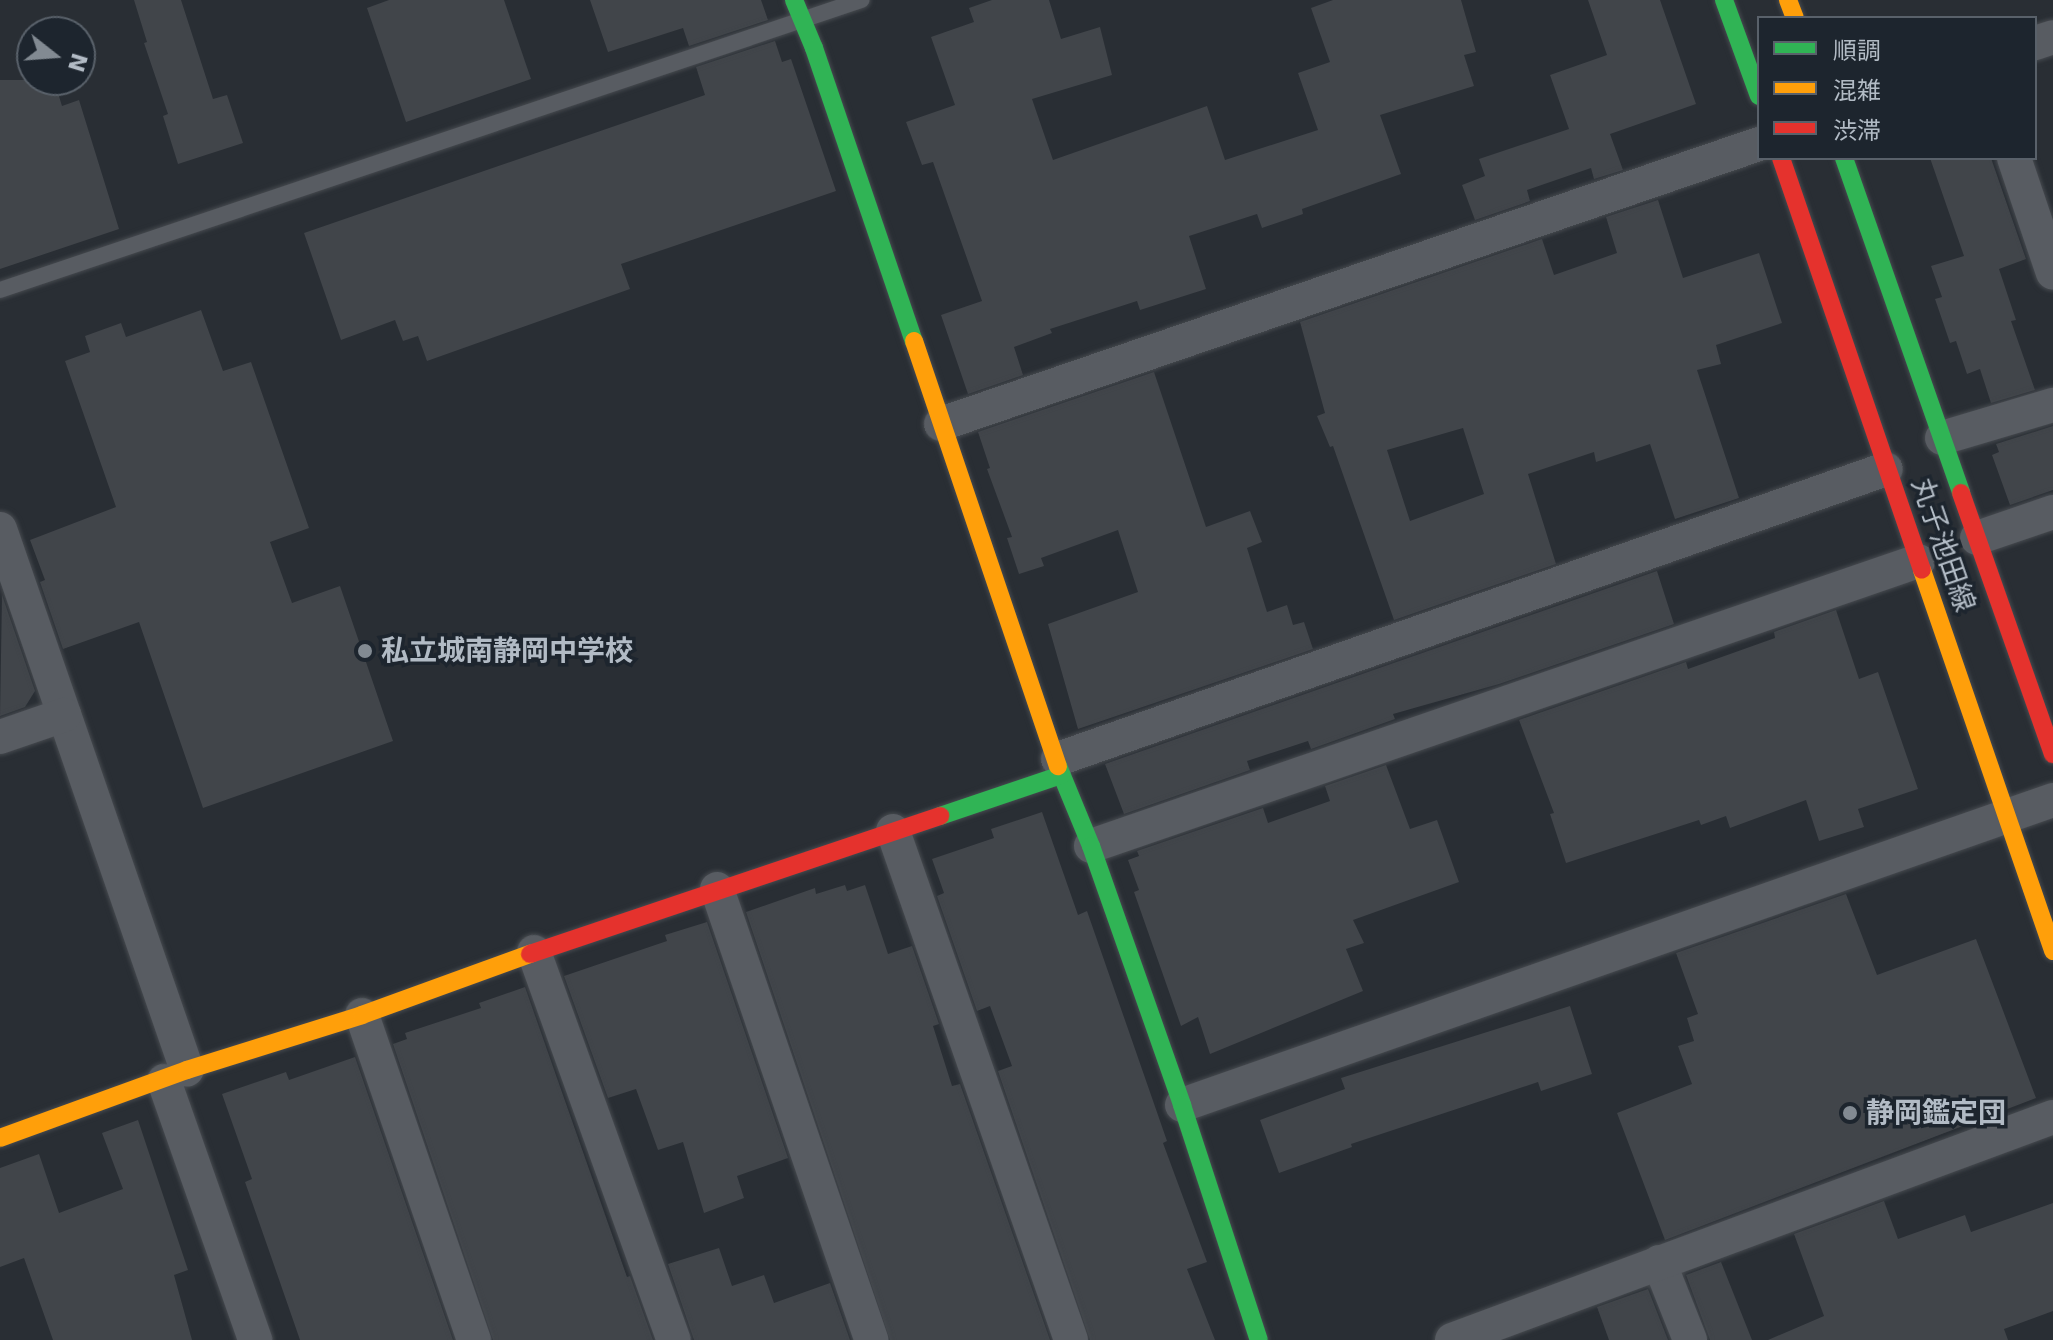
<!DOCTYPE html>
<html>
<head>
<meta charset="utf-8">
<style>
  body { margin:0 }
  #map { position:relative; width:2053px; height:1340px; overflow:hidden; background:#292e34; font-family:"DejaVu Sans","Noto Sans JP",sans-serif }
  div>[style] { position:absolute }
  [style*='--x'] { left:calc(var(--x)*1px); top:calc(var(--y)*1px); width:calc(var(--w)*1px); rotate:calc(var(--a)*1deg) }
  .building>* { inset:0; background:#41454a }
  .roads { filter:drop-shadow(0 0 2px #464a4f) drop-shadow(0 0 2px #464a4f) }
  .lane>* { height:16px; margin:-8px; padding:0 8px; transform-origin:8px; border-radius:8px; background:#585c62 }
  .street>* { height:34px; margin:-17px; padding:0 17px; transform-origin:17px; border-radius:17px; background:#585c62 }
  .fast>* { height:18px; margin:-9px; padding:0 9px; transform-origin:9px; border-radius:9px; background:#30b455 }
  .slow>* { height:18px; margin:-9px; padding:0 9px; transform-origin:9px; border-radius:9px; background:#ff9f0a }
  .jam>* { height:18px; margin:-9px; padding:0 9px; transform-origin:9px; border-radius:9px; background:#e5322d }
  .dots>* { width:22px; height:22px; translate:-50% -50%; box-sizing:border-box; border:4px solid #1d252e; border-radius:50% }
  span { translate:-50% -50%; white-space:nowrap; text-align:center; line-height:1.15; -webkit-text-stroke:7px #1d252e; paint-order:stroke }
  .street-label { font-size:28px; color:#b2bbc5 }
  .poi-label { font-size:28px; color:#b2bbc5; font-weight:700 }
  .left { translate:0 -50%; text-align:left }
  .legend { position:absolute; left:1757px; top:16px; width:280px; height:144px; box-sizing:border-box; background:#1d252e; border:2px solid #59616a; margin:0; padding:10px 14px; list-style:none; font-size:24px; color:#b2bbc5 }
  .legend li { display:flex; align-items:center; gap:16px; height:40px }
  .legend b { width:40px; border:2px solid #59616a }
  .north { position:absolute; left:16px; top:16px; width:80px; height:80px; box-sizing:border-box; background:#1d252e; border:2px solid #59616a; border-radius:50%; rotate:107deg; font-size:22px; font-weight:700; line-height:32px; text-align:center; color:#b2bbc5 }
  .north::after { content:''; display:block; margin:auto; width:28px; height:36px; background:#828a92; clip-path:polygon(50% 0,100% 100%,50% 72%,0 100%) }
</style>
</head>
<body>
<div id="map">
  <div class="building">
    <div style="clip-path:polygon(134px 0,181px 0,213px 99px,227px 95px,243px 143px,178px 164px,163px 116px,168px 114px,144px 43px,147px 42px)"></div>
    <div style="clip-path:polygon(389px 0,504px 0,531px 79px,406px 122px,367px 8px)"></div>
    <div style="clip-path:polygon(590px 0,761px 0,768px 20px,689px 46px,683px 28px,608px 52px)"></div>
    <div style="clip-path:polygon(992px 0,1049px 0,1061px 39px,1100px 27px,1112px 75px,1032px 99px,1053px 160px,1207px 106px,1225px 160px,1318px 130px,1298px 73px,1330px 62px,1311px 8px,1333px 0,1461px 0,1476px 52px,1464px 55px,1474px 86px,1380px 115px,1401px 174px,1302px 209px,1303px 214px,1262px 228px,1257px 214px,1189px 236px,1206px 289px,1140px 310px,1137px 301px,1050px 329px,1052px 333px,1014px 347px,1023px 375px,968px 394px,941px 315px,982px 301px,933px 162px,922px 165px,906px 122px,955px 105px,931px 37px,974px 22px,969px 8px)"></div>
    <div style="clip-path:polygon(1588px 0,1660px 0,1696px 104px,1610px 134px,1623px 170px,1594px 179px,1591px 168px,1527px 190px,1530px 201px,1475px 220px,1462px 185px,1485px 176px,1479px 159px,1569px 129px,1550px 75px,1607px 55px)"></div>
    <div style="clip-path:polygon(775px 41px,782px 62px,791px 59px,836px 191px,621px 264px,630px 289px,427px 361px,418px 336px,403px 341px,395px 320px,341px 340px,304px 233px,705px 95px,696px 67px)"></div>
    <div style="clip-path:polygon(0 80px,54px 80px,62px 106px,79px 100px,119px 229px,0 269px)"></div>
    <div style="clip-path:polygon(1930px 158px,1991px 158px,2026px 259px,1999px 269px,2016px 320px,2011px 321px,2035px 390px,1991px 403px,1980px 369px,1967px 374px,1956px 341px,1950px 343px,1935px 299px,1942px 297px,1931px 266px,1964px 256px)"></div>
    <div style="clip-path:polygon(evenodd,1658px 200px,1683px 278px,1759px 253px,1782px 323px,1716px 345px,1721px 364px,1697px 370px,1739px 498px,1675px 519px,1650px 444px,1596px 462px,1594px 452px,1528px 474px,1556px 564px,1394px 620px,1333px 446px,1330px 447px,1317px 416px,1325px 413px,1300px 322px,1542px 239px,1554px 275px,1617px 253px,1606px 217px,1658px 200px,1463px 428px,1484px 494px,1410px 521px,1387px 450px,1463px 428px)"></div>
    <div style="clip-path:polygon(201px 310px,223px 371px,251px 362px,309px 528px,270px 542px,292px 603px,340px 586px,393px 741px,203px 808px,139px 622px,63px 649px,40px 582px,45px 580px,30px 540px,116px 507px,65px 361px,90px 352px,85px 336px,121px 323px,126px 337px)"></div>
    <div style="clip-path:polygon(1154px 372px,1206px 527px,1250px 511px,1262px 542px,1247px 548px,1267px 612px,1287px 605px,1293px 625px,1304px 622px,1313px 649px,1078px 729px,1048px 624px,1138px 592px,1118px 530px,1041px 558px,1044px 566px,1019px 574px,1007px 538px,1012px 537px,987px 469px,990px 468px,978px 432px)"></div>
    <div style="clip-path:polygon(2053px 426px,2053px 490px,2010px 505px,1992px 455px,1999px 452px,1996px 444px)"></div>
    <div style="clip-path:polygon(1657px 571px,1674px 624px,1499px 684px,1393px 714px,1395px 719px,1311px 749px,1308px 741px,1247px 761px,1250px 770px,1124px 814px,1105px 764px)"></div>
    <div style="clip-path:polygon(2px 595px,35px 691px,25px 707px,0 716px)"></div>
    <div style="clip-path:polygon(1836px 610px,1859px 679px,1878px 672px,1918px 789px,1858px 809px,1864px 827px,1819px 841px,1806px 800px,1730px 828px,1726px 816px,1701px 825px,1699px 820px,1566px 863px,1550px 814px,1554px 813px,1519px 720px,1686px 662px,1688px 669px,1775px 638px,1774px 632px)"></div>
    <div style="clip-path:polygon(1386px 765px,1410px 829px,1437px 820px,1459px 882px,1353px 920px,1364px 943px,1346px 949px,1363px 991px,1210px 1054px,1198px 1017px,1181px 1026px,1134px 892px,1139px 890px,1128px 860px,1139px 856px,1137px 851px,1263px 808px,1268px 823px,1330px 801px,1325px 786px)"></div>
    <div style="clip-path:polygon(1042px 812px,1078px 915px,1087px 911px,1167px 1141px,1163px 1143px,1207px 1262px,1187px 1269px,1215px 1340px,1090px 1340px,998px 1071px,1012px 1066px,990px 1006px,977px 1011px,937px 896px,944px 893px,932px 859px,994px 838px,991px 829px)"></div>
    <div style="clip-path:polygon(845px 885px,847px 891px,865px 885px,888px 954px,912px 946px,939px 1024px,933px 1026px,952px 1086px,960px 1084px,1050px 1340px,890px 1340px,746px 912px,815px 888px,816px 894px)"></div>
    <div style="clip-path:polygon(1846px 894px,1877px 975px,1976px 939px,2036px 1098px,1665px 1240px,1617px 1113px,1692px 1084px,1678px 1046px,1694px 1041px,1687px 1018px,1698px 1014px,1676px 953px)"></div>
    <div style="clip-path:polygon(707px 922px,788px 1158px,737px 1176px,744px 1198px,704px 1213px,683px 1142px,658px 1150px,636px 1089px,608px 1098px,564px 976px,667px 941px,665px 935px)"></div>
    <div style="clip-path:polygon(525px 987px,627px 1277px,630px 1276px,653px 1340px,493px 1340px,393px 1044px,407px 1039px,405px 1033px,481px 1008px,479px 1003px)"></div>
    <div style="clip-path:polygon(1570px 1006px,1592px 1074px,1541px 1091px,1538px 1082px,1351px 1144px,1352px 1147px,1279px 1173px,1260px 1120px,1345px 1089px,1341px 1078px)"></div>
    <div style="clip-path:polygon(355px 1057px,453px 1340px,300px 1340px,275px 1268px,245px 1182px,252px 1179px,222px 1094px,286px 1072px,289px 1080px)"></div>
    <div style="clip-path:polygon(138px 1120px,188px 1270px,174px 1275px,192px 1340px,53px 1340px,24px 1258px,0 1267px,0 1168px,39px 1154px,59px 1213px,123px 1189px,102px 1133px)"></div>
    <div style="clip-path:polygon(1884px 1201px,1898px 1239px,1965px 1215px,1971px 1232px,2053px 1203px,2053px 1311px,2004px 1329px,2008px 1340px,1768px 1340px,1824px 1316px,1794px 1234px)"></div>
    <div style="clip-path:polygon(719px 1248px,732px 1286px,764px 1275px,774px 1303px,830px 1283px,850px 1340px,694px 1340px,668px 1264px)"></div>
    <div style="clip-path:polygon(1721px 1262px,1752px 1340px,1710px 1340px,1686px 1275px)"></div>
    <div style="clip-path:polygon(1648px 1289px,1668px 1340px,1609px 1340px,1597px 1307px)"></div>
  </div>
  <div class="roads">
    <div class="lane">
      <div style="--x:0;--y:290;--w:909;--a:-18.61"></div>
    </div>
    <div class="street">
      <div style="--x:2035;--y:43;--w:19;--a:-18"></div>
      <div style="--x:2014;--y:158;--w:121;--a:71.3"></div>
      <div style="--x:941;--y:424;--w:865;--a:-18.9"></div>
      <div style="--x:1942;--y:438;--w:116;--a:-16.6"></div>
      <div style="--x:0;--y:529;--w:572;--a:70.93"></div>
      <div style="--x:1977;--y:538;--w:80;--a:-18.9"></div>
      <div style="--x:0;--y:737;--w:68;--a:-19"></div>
      <div style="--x:1058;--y:759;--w:877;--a:-19.3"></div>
      <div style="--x:893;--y:831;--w:539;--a:70.72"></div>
      <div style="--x:1091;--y:846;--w:875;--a:-19.01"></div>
      <div style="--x:717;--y:889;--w:477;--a:71.1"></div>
      <div style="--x:534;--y:952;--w:412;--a:70.2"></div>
      <div style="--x:362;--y:1015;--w:344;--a:71"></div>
      <div style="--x:164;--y:1081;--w:275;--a:70.6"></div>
      <div style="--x:1182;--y:1105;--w:923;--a:-19.3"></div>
      <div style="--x:1659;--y:1262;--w:84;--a:68.3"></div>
      <div style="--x:1452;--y:1340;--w:641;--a:-20.36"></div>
    </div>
    <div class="fast">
      <div style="--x:794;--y:0;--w:52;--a:67.4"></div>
      <div style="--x:814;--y:48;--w:310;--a:71.2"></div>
      <div style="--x:1724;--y:0;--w:102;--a:70"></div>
      <div style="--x:1844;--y:158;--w:355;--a:70.7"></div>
      <div style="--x:1058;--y:766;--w:87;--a:67.6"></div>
      <div style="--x:1091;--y:846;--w:275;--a:70.6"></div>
      <div style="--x:1182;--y:1105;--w:247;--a:71.9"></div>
      <div style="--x:940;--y:816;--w:128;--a:-18.7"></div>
    </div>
    <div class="slow">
      <div style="--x:1788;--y:0;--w:19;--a:69"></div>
      <div style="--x:914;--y:341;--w:449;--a:71.3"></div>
      <div style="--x:1922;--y:570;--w:403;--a:71"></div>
      <div style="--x:0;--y:1138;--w:199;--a:-20"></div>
      <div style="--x:187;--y:1070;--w:183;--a:-17.4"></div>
      <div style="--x:362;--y:1015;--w:179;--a:-20"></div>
    </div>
    <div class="jam">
      <div style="--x:1781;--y:158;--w:435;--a:71.1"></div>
      <div style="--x:1961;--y:493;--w:277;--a:70.6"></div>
      <div style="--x:530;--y:954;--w:433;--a:-18.6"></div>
    </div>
  </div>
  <div class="dots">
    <div style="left:365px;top:651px;background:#828a92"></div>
    <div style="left:1850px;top:1113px;background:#828a92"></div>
  </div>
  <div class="street-label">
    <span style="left:1943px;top:545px;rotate:71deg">丸子池田線</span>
  </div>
  <div class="poi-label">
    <span class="left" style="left:381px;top:651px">私立城南静岡中学校</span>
    <span class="left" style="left:1866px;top:1113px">静岡鑑定団</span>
  </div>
  <ul class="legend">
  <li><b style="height:10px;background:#30b455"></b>順調</li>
  <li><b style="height:10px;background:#ff9f0a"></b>混雑</li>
  <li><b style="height:10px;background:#e5322d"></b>渋滞</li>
  </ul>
  <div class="north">N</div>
</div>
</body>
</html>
